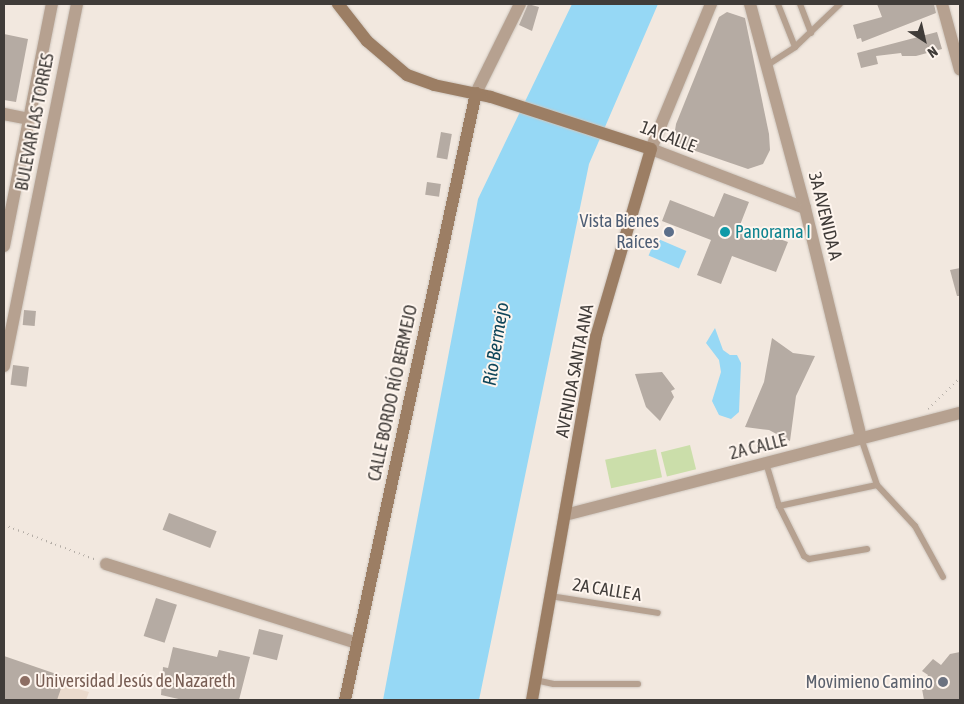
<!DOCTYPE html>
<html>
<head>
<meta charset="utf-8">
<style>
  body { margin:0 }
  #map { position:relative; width:964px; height:704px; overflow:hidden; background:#f2e8df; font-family:"Asap Condensed",sans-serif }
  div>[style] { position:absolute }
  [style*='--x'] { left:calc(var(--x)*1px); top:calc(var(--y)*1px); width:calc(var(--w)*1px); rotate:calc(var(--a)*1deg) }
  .built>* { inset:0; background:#eadacc }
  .green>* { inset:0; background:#cbdeaa; transform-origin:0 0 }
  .water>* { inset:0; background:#96d8f5; transform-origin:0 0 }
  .building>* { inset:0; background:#b5aba3; transform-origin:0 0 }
  .path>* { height:2px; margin-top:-1px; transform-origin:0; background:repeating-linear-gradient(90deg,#b4ada6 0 1px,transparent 0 5px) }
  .roads { filter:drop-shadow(0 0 1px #cec6be) drop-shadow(0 0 1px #cec6be) }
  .service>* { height:6px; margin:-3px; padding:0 3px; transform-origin:3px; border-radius:3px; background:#b6a190 }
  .minor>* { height:12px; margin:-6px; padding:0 6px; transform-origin:6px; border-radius:6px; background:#b6a190 }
  .tertiary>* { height:12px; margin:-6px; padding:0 6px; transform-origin:6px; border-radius:6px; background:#b6a190 }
  .secondary>* { height:12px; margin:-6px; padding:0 6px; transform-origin:6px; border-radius:6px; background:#9c7e64 }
  .dots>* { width:14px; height:14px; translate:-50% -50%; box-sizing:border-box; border:2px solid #fef5ee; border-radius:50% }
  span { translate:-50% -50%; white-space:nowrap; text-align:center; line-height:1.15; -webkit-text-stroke:4px #fef5ee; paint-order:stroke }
  .street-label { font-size:18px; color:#403c39 }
  .service-label { font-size:18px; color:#4e5e75 }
  .right { translate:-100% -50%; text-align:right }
  .culture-label { font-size:18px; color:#0d838f }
  .left { translate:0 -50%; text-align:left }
  .education-label { font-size:18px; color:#785e54 }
  .worship-label { font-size:18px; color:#5b616d }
  .water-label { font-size:19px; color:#0f465a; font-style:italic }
  .frame { position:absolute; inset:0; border:5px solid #403c39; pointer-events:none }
  .north { position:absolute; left:899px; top:15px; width:50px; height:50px; -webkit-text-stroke:4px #fef5ee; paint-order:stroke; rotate:145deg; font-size:14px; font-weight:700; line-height:20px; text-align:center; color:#403c39 }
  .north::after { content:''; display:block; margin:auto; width:18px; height:22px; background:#403c39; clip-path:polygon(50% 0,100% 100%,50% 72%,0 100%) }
</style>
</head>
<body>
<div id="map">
  <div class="built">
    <div style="clip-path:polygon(4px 669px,89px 692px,86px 700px,4px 700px)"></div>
  </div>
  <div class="green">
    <div style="left:690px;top:445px;width:25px;height:30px;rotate:76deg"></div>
    <div style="left:656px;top:449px;width:29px;height:52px;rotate:78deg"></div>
  </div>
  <div class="water">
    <div style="clip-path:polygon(572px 4px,658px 4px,589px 164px,479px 700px,383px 700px,478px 199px)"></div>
    <div style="left:656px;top:238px;width:33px;height:19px;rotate:23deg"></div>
    <div style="clip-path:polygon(715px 328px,723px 350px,730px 355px,737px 355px,741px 363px,739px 412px,731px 419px,719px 415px,712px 401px,721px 372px,719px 360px,706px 343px)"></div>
  </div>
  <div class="building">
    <div style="clip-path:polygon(528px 4px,539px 7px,532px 31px,519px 25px)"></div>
    <div style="clip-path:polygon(877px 4px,934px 4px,936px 13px,862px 42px,861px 38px,857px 39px,853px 25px,882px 17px)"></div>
    <div style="clip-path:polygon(727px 12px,745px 18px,769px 134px,770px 150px,763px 164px,748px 169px,681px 146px,674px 137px,676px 124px,719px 17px)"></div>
    <div style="clip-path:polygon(937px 32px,942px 49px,916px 56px,902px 56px,901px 53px,876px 56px,878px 64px,861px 68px,857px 53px)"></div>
    <div style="clip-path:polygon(4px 34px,28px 39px,16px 102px,4px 100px)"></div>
    <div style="left:441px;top:132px;width:11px;height:26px;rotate:10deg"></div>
    <div style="left:427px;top:182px;width:14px;height:13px;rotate:8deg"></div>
    <div style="clip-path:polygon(724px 193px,749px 202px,740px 225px,788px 242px,776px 272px,732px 256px,721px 284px,697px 275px,711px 240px,662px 221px,670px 200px,714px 217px)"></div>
    <div style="clip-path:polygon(960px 268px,960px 296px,957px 296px,950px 270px)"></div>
    <div style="left:24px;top:310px;width:12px;height:15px;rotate:5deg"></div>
    <div style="clip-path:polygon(772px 338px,793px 353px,815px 356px,796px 396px,790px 441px,769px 430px,745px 427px,764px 382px)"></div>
    <div style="left:13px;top:365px;width:16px;height:20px;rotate:7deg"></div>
    <div style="clip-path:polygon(662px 372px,675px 389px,671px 391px,674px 397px,660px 421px,646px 407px,635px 374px)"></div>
    <div style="left:169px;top:513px;width:51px;height:18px;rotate:21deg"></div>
    <div style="left:156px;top:598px;width:22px;height:40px;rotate:18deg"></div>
    <div style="left:259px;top:629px;width:25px;height:26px;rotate:14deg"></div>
    <div style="clip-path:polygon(173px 647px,217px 657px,219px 650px,250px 657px,239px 700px,183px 700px,161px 695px,163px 667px,168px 668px)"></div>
    <div style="clip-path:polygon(960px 652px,960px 700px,924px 700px,922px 689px,928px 675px,922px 671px,933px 659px,941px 665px,950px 654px)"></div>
    <div style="clip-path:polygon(4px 656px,65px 677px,57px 700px,4px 700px)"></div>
  </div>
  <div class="path">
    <div style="--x:928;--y:409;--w:45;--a:-44.1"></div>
    <div style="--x:4;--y:525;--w:98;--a:20.8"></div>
  </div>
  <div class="roads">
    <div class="service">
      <div style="--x:800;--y:4;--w:31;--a:69"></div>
      <div style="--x:795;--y:47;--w:62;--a:-43.7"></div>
      <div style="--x:766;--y:66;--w:35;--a:-33"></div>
      <div style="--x:795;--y:47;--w:46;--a:-111.6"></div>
      <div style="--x:861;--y:438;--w:50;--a:71.2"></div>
      <div style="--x:877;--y:485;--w:56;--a:47.2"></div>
      <div style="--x:915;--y:526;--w:58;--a:61.2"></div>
      <div style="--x:766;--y:463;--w:45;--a:73.2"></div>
      <div style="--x:779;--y:506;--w:56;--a:63.4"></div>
      <div style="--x:804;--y:556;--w:6;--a:31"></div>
      <div style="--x:809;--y:559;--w:59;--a:-9.8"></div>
      <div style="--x:779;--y:506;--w:100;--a:-12.1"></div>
      <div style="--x:550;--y:596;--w:109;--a:8.9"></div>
      <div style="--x:535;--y:680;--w:19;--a:12"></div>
      <div style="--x:554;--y:684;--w:84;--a:0"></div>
    </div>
    <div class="minor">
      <div style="--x:711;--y:4;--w:157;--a:112.5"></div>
      <div style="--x:651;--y:149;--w:165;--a:21"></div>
      <div style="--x:750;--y:4;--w:211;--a:74.9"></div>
      <div style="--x:805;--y:208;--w:237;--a:76.3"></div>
      <div style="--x:942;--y:4;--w:68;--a:74.7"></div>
      <div style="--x:476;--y:93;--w:99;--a:-63.7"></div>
      <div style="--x:4;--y:114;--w:25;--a:11"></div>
      <div style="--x:565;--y:515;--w:408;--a:-14.5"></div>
      <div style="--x:106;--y:564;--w:262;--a:17.5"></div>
    </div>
    <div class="tertiary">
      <div style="--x:4;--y:246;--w:247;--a:-78.8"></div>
      <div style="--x:4;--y:366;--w:369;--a:-78.6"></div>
    </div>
    <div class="secondary">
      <div style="--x:338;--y:4;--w:47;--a:51.9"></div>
      <div style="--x:367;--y:41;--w:52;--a:40.4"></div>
      <div style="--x:407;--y:75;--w:29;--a:20"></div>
      <div style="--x:434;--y:85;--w:58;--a:11.9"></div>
      <div style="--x:491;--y:97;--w:168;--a:18"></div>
      <div style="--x:651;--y:149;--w:196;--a:106.3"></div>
      <div style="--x:596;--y:337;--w:369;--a:100"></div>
      <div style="--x:345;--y:700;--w:621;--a:-77.82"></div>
    </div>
  </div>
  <div class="dots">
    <div style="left:669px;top:232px;background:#5c6f8a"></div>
    <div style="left:725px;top:232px;background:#0f9aa8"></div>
    <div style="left:25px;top:681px;background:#8d6e63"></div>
    <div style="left:943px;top:682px;background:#6b7280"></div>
  </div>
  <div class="street-label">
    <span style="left:35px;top:122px;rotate:-79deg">BULEVAR LAS TORRES</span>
    <span style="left:668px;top:137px;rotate:21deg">1A CALLE</span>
    <span style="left:825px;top:216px;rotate:76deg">3A AVENIDA A</span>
    <span style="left:575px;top:371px;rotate:-79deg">AVENIDA SANTA ANA</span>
    <span style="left:393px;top:393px;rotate:-78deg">CALLE BORDO RÍO BERMEJO</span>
    <span style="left:758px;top:447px;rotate:-14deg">2A CALLE</span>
    <span style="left:607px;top:590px;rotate:9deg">2A CALLE A</span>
  </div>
  <div class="service-label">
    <span class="right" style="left:659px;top:232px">Vista Bienes<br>Raíces</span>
  </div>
  <div class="culture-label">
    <span class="left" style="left:735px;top:232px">Panorama I</span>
  </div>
  <div class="education-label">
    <span class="left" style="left:35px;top:681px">Universidad Jesús de Nazareth</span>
  </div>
  <div class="worship-label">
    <span class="right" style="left:933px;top:682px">Movimieno Camino</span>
  </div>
  <div class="water-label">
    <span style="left:496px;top:344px;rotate:-81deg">Río Bermejo</span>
  </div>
  <div class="frame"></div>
  <div class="north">N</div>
</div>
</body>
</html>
